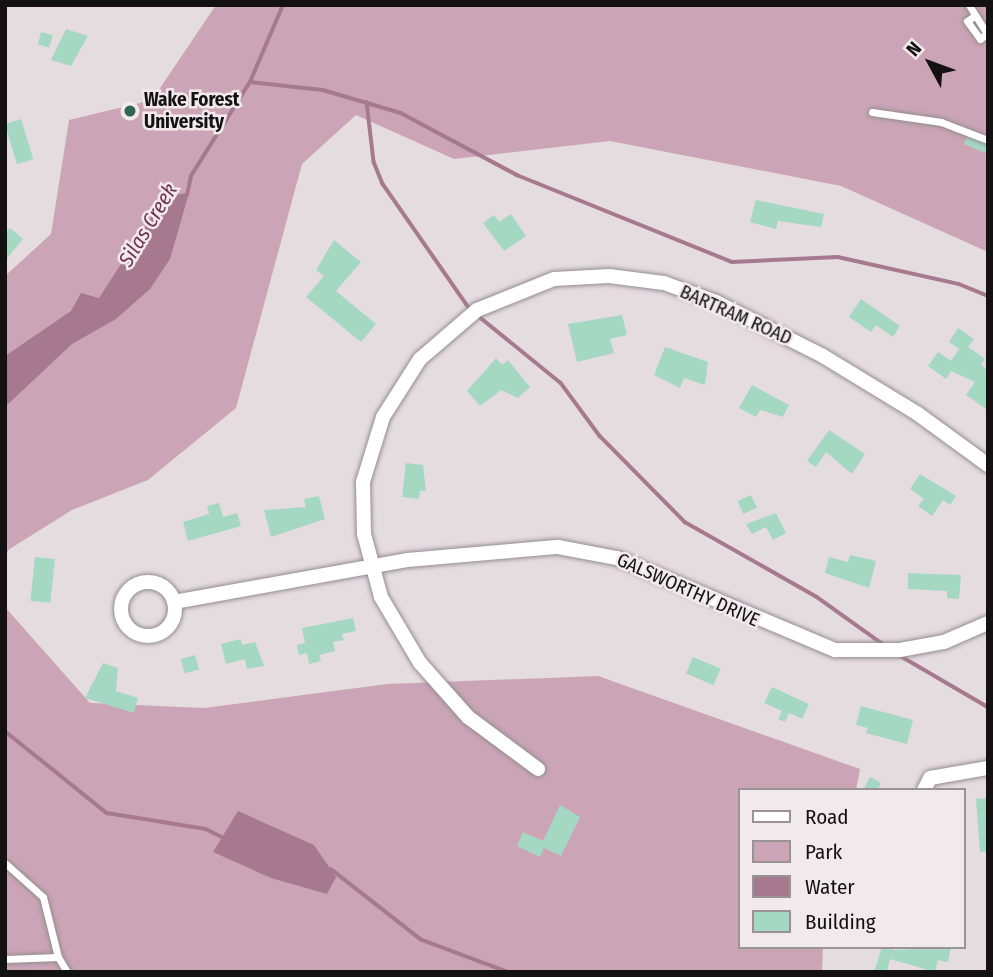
<!DOCTYPE html>
<html>
<head>
<meta charset="utf-8">
<style>
  body { margin:0 }
  #map { position:relative; width:993px; height:977px; overflow:hidden; background:#e5dce0; font-family:"Fira Sans Condensed",sans-serif }
  div>[style] { position:absolute }
  [style*='--x'] { left:calc(var(--x)*1px); top:calc(var(--y)*1px); width:calc(var(--w)*1px); rotate:calc(var(--a)*1deg) }
  .green>* { inset:0; background:#cba5b6 }
  .water>* { inset:0; background:#a6798e }
  .stream>* { height:3.5px; margin:-1.75px; padding:0 1.75px; transform-origin:1.75px; border-radius:1.75px; background:#a6798e }
  .building>* { inset:0; background:#a4d8c2; transform-origin:0 0 }
  .roads { filter:drop-shadow(0 0 2px #958d91) drop-shadow(0 0 2px #958d91) }
  .lane>* { height:7px; margin:-3.5px; padding:0 3.5px; transform-origin:3.5px; border-radius:3.5px; background:#fff }
  .street>* { height:14px; margin:-7px; padding:0 7px; transform-origin:7px; border-radius:7px; background:#fff }
  .street>.ring { margin:-7px; padding:0; box-sizing:content-box; background:none; border:14px solid #fff; border-radius:50% }
  .dots>* { width:19px; height:19px; translate:-50% -50%; box-sizing:border-box; border:4px solid #f2e9ed; border-radius:50% }
  span { translate:-50% -50%; white-space:nowrap; text-align:center; line-height:1.15; -webkit-text-stroke:5px #f2e9ed; paint-order:stroke }
  .poi-label { font-size:19px; color:#141113; font-weight:700 }
  .left { translate:0 -50%; text-align:left }
  .street-label { font-size:19px; color:#141113 }
  .water-label { font-size:21px; color:#6f3452; font-style:italic }
  .frame { position:absolute; inset:0; border:7px solid #141113; pointer-events:none }
  .legend { position:absolute; left:738px; top:788px; width:228px; height:161px; box-sizing:border-box; background:#f2e9ed; border:2px solid #999396; margin:0; padding:9px 12px; list-style:none; font-size:21px; color:#141113 }
  .legend li { display:flex; align-items:center; gap:14px; height:35px }
  .legend b { width:35px; border:2px solid #999396 }
  .north { position:absolute; left:895px; top:28px; width:70px; height:70px; -webkit-text-stroke:5px #f2e9ed; paint-order:stroke; rotate:311deg; font-size:19px; font-weight:700; line-height:28px; text-align:center; color:#141113 }
  .north::after { content:''; display:block; margin:auto; width:24px; height:32px; background:#141113; clip-path:polygon(50% 0,100% 100%,50% 72%,0 100%) }
</style>
</head>
<body>
<div id="map">
  <div class="green">
    <div style="clip-path:polygon(216px 5px,988px 5px,988px 252px,841px 186px,610px 141px,454px 159px,356px 115px,302px 164px,236px 408px,148px 480px,72px 510px,8px 550px,5px 561px,5px 276px,51px 234px,69px 120px,152px 100px)"></div>
    <div style="clip-path:polygon(5px 607px,90px 703px,204px 708px,387px 684px,598px 676px,860px 769px,856px 790px,739px 790px,739px 947px,823px 947px,822px 972px,5px 972px)"></div>
  </div>
  <div class="water">
    <div style="clip-path:polygon(189px 193px,170px 259px,150px 289px,116px 319px,72px 344px,5px 407px,5px 356px,71px 311px,81px 293px,99px 298px,154px 213px,170px 195px)"></div>
    <div style="clip-path:polygon(238px 811px,314px 845px,336px 877px,327px 894px,271px 878px,213px 852px)"></div>
  </div>
  <div class="stream">
    <div style="--x:250;--y:82;--w:73;--a:6.3"></div>
    <div style="--x:323;--y:90;--w:81;--a:16.4"></div>
    <div style="--x:401;--y:113;--w:132;--a:28.1"></div>
    <div style="--x:517;--y:175;--w:232;--a:22"></div>
    <div style="--x:732;--y:262;--w:106;--a:-2.7"></div>
    <div style="--x:838;--y:257;--w:124;--a:12.6"></div>
    <div style="--x:959;--y:284;--w:31;--a:22"></div>
    <div style="--x:367;--y:102;--w:60;--a:83.3"></div>
    <div style="--x:374;--y:162;--w:24;--a:68"></div>
    <div style="--x:383;--y:184;--w:152;--a:55.2"></div>
    <div style="--x:187;--y:195;--w:19;--a:-78"></div>
    <div style="--x:191;--y:176;--w:111;--a:-57.9"></div>
    <div style="--x:250;--y:82;--w:84;--a:-66.8"></div>
    <div style="--x:476;--y:314;--w:109;--a:39.1"></div>
    <div style="--x:561;--y:383;--w:66;--a:53.7"></div>
    <div style="--x:600;--y:436;--w:121;--a:45.3"></div>
    <div style="--x:685;--y:522;--w:152;--a:29.6"></div>
    <div style="--x:817;--y:597;--w:82;--a:35.6"></div>
    <div style="--x:899;--y:655;--w:103;--a:30.3"></div>
    <div style="--x:5;--y:731;--w:131;--a:38.8"></div>
    <div style="--x:107;--y:813;--w:100;--a:9.2"></div>
    <div style="--x:206;--y:829;--w:20;--a:27"></div>
    <div style="--x:331;--y:869;--w:115;--a:38"></div>
    <div style="--x:422;--y:940;--w:92;--a:20.4"></div>
  </div>
  <div class="building">
    <div style="clip-path:polygon(66px 29px,88px 36px,71px 66px,51px 60px)"></div>
    <div style="left:41px;top:32px;width:12px;height:13px;rotate:14deg"></div>
    <div style="left:21px;top:119px;width:42px;height:17px;rotate:73deg"></div>
    <div style="clip-path:polygon(969px 132px,988px 140px,988px 154px,964px 144px)"></div>
    <div style="clip-path:polygon(756px 200px,824px 214px,821px 227px,778px 221px,776px 229px,750px 222px)"></div>
    <div style="clip-path:polygon(511px 214px,526px 236px,504px 251px,483px 223px,494px 215px,499px 222px)"></div>
    <div style="clip-path:polygon(10px 228px,23px 239px,5px 261px,5px 233px)"></div>
    <div style="clip-path:polygon(334px 240px,361px 262px,336px 291px,376px 324px,361px 342px,306px 297px,324px 276px,316px 270px)"></div>
    <div style="clip-path:polygon(861px 299px,900px 326px,893px 337px,876px 325px,871px 332px,849px 317px)"></div>
    <div style="clip-path:polygon(622px 315px,627px 335px,610px 339px,614px 353px,577px 362px,568px 324px)"></div>
    <div style="clip-path:polygon(958px 328px,974px 339px,968px 347px,985px 359px,981px 365px,988px 370px,986px 409px,966px 395px,975px 382px,951px 371px,946px 379px,928px 366px,938px 352px,951px 361px,959px 349px,949px 342px)"></div>
    <div style="clip-path:polygon(665px 347px,708px 362px,705px 385px,684px 378px,680px 388px,654px 375px)"></div>
    <div style="clip-path:polygon(496px 358px,502px 365px,508px 360px,530px 387px,518px 398px,501px 390px,480px 406px,467px 391px)"></div>
    <div style="clip-path:polygon(752px 385px,789px 405px,783px 417px,760px 410px,756px 417px,739px 408px)"></div>
    <div style="clip-path:polygon(829px 430px,865px 454px,852px 474px,826px 452px,816px 467px,807px 461px)"></div>
    <div style="clip-path:polygon(406px 463px,423px 465px,426px 491px,420px 491px,419px 499px,402px 497px)"></div>
    <div style="clip-path:polygon(920px 474px,956px 496px,950px 505px,943px 500px,932px 516px,918px 506px,924px 499px,910px 489px)"></div>
    <div style="left:751px;top:495px;width:14px;height:15px;rotate:65deg"></div>
    <div style="clip-path:polygon(319px 496px,325px 519px,271px 537px,264px 510px,306px 507px,304px 499px)"></div>
    <div style="clip-path:polygon(219px 503px,223px 517px,237px 513px,241px 526px,188px 541px,183px 522px,209px 514px,207px 506px)"></div>
    <div style="clip-path:polygon(776px 513px,786px 533px,773px 540px,766px 527px,752px 534px,746px 524px)"></div>
    <div style="clip-path:polygon(850px 555px,876px 561px,869px 588px,825px 573px,829px 557px,848px 562px)"></div>
    <div style="left:35px;top:557px;width:20px;height:44px;rotate:6deg"></div>
    <div style="clip-path:polygon(908px 573px,961px 575px,959px 599px,947px 598px,947px 591px,908px 589px)"></div>
    <div style="clip-path:polygon(353px 618px,356px 631px,342px 634px,344px 640px,333px 642px,335px 651px,319px 655px,321px 661px,309px 664px,307px 653px,299px 655px,297px 645px,305px 643px,302px 628px)"></div>
    <div style="clip-path:polygon(241px 639px,242px 645px,255px 642px,264px 666px,247px 669px,245px 659px,226px 664px,221px 644px)"></div>
    <div style="left:195px;top:655px;width:15px;height:15px;rotate:74deg"></div>
    <div style="left:693px;top:657px;width:30px;height:18px;rotate:23deg"></div>
    <div style="clip-path:polygon(103px 663px,118px 668px,116px 691px,138px 698px,134px 713px,85px 698px)"></div>
    <div style="clip-path:polygon(772px 687px,809px 704px,802px 719px,789px 713px,785px 722px,778px 719px,782px 711px,764px 703px)"></div>
    <div style="clip-path:polygon(861px 706px,913px 720px,907px 744px,866px 733px,868px 728px,856px 725px)"></div>
    <div style="clip-path:polygon(870px 777px,881px 783px,877px 790px,863px 790px)"></div>
    <div style="clip-path:polygon(988px 798px,988px 851px,980px 852px,976px 799px)"></div>
    <div style="clip-path:polygon(560px 805px,580px 817px,561px 856px,544px 848px,540px 857px,517px 846px,523px 832px,543px 841px)"></div>
    <div style="clip-path:polygon(882px 947px,895px 950px,951px 947px,948px 962px,938px 960px,935px 972px,890px 959px,887px 972px,874px 972px)"></div>
  </div>
  <div class="roads">
    <div class="lane">
      <div style="--x:969;--y:5;--w:36;--a:58"></div>
      <div style="--x:973;--y:17;--w:7;--a:146"></div>
      <div style="--x:967;--y:21;--w:22;--a:54"></div>
      <div style="--x:980;--y:39;--w:6;--a:-39"></div>
      <div style="--x:872;--y:112;--w:70;--a:8.2"></div>
      <div style="--x:941;--y:122;--w:50;--a:21"></div>
      <div style="--x:5;--y:863;--w:51;--a:41.8"></div>
      <div style="--x:43;--y:897;--w:62;--a:76"></div>
      <div style="--x:58;--y:957;--w:53;--a:177.8"></div>
      <div style="--x:58;--y:957;--w:17;--a:59"></div>
    </div>
    <div class="street">
      <div class="ring" style="left:121px;top:582px;width:40px;height:40px"></div>
      <div style="--x:174;--y:602;--w:238;--a:-10.2"></div>
      <div style="--x:408;--y:560;--w:151;--a:-5"></div>
      <div style="--x:558;--y:547;--w:60;--a:10.6"></div>
      <div style="--x:617;--y:558;--w:237;--a:22.9"></div>
      <div style="--x:835;--y:650;--w:65;--a:0"></div>
      <div style="--x:900;--y:650;--w:45;--a:-10.3"></div>
      <div style="--x:944;--y:642;--w:48;--a:-23.4"></div>
      <div style="--x:538;--y:769;--w:87;--a:-143.4"></div>
      <div style="--x:468;--y:717;--w:72;--a:-131.6"></div>
      <div style="--x:420;--y:663;--w:77;--a:-120.6"></div>
      <div style="--x:381;--y:597;--w:65;--a:-105.1"></div>
      <div style="--x:364;--y:534;--w:52;--a:-91.1"></div>
      <div style="--x:363;--y:482;--w:68;--a:-72.9"></div>
      <div style="--x:383;--y:417;--w:69;--a:-57.5"></div>
      <div style="--x:420;--y:359;--w:75;--a:-40.7"></div>
      <div style="--x:477;--y:310;--w:83;--a:-21.9"></div>
      <div style="--x:554;--y:279;--w:55;--a:-3.1"></div>
      <div style="--x:609;--y:276;--w:55;--a:7.3"></div>
      <div style="--x:664;--y:283;--w:55;--a:20.1"></div>
      <div style="--x:716;--y:302;--w:120;--a:26.8"></div>
      <div style="--x:823;--y:356;--w:111;--a:31.4"></div>
      <div style="--x:918;--y:414;--w:87;--a:36.1"></div>
      <div style="--x:924;--y:790;--w:13;--a:-63"></div>
      <div style="--x:930;--y:778;--w:59;--a:-9.8"></div>
    </div>
  </div>
  <div class="dots">
    <div style="left:130px;top:111px;background:#2d6852"></div>
  </div>
  <div class="poi-label">
    <span class="left" style="left:144px;top:111px">Wake Forest<br>University</span>
  </div>
  <div class="street-label">
    <span style="left:736px;top:315px;rotate:24deg">BARTRAM ROAD</span>
    <span style="left:688px;top:590px;rotate:24deg">GALSWORTHY DRIVE</span>
  </div>
  <div class="water-label">
    <span style="left:148px;top:225px;rotate:-59deg">Silas Creek</span>
  </div>
  <div class="frame"></div>
  <ul class="legend">
  <li><b style="height:9px;background:#fff"></b>Road</li>
  <li><b style="height:19px;background:#cba5b6"></b>Park</li>
  <li><b style="height:19px;background:#a6798e"></b>Water</li>
  <li><b style="height:19px;background:#a4d8c2"></b>Building</li>
  </ul>
  <div class="north">N</div>
</div>
</body>
</html>
